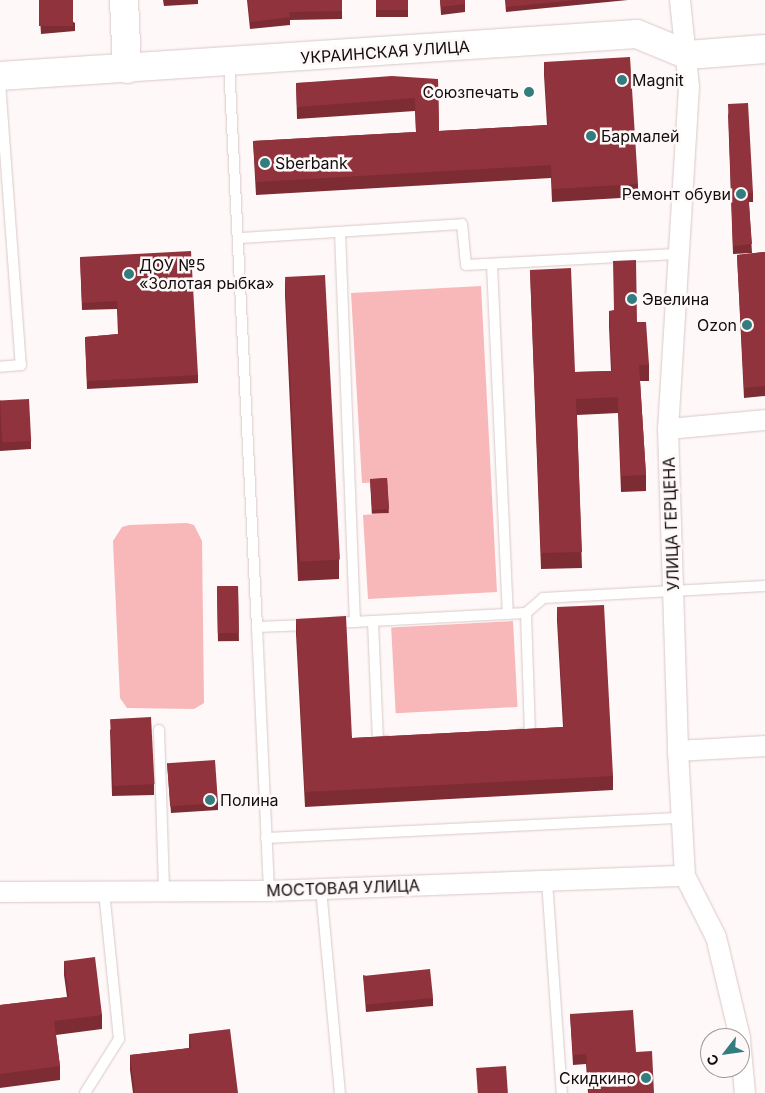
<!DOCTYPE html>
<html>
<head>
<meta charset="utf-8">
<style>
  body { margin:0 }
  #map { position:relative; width:765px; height:1093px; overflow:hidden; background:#fff8f8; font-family:Inter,sans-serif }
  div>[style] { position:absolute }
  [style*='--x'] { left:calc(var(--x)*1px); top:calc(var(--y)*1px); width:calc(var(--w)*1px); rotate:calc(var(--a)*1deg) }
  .green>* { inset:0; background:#f8b7b9; transform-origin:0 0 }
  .roads { filter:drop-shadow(0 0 1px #d9c8c8) drop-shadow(0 0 1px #d9c8c8) }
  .lane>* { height:10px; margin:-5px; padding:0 5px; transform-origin:5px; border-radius:5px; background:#fff }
  .street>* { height:20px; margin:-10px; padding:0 10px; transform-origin:10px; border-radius:10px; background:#fff }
  .secondary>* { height:28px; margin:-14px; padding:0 14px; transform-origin:14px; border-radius:14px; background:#fff }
  .wall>* { inset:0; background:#7d2c34; transform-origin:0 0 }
  .building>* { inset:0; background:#91333d; transform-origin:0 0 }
  .dots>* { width:14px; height:14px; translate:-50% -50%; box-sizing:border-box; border:2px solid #fff8f8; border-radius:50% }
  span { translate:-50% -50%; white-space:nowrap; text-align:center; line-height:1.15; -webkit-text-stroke:5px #fff8f8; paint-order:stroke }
  .street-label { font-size:16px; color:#130e0e }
  .poi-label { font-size:16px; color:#130e0e }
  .left { translate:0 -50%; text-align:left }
  .right { translate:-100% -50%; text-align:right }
  .north { position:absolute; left:700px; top:1028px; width:50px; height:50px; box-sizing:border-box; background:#fff8f8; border:1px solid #a19a9a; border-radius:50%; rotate:240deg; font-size:14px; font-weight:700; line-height:20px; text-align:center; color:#130e0e }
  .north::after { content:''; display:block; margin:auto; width:18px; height:22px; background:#347d7f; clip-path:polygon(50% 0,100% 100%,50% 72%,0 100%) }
</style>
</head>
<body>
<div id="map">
  <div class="green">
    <div style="clip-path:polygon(481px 286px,497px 592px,368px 599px,363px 515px,388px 513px,387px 482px,362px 483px,351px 293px)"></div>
    <div style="clip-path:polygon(187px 523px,194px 525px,202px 541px,204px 703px,194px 709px,127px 708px,120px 698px,113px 541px,122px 527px,129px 525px)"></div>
    <div style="left:513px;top:621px;width:86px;height:122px;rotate:87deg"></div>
  </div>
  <div class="roads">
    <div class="lane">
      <div style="--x:229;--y:63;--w:565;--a:87.16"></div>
      <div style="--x:0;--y:82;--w:284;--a:85.8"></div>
      <div style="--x:21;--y:365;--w:21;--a:175"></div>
      <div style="--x:340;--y:232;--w:390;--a:87.8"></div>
      <div style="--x:241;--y:238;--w:221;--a:-3.6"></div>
      <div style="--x:462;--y:224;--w:41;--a:84.4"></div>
      <div style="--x:466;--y:265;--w:210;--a:-3"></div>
      <div style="--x:492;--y:265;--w:349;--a:87.4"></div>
      <div style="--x:373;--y:622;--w:119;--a:87.6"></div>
      <div style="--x:378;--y:741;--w:9;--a:0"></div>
      <div style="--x:334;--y:623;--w:192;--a:-3"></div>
      <div style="--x:526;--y:613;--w:23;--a:-41"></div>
      <div style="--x:543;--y:598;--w:222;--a:-3.1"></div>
      <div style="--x:159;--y:730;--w:161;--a:88.2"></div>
      <div style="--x:521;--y:734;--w:9;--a:0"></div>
      <div style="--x:530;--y:734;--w:121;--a:-91.9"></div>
      <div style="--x:266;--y:838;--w:416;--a:-2.8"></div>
      <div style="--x:547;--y:881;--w:213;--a:86"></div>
      <div style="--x:321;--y:889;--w:205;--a:84.7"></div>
      <div style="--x:269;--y:891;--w:264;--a:-92.6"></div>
      <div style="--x:257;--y:627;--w:50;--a:-2.3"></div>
      <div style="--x:85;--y:1093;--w:64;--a:-57.8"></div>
      <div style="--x:119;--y:1039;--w:149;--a:-95.8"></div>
    </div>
    <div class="street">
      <div style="--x:680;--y:0;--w:87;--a:84.1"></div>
      <div style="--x:689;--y:87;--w:343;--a:93.5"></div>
      <div style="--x:668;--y:429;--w:322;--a:88.2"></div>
      <div style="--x:678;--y:751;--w:125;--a:86.8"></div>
      <div style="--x:685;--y:876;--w:68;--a:63.1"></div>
      <div style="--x:716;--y:937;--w:104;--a:76.6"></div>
      <div style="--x:668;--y:429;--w:97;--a:-5.3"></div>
      <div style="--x:678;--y:751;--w:87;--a:-3.3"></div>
      <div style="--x:0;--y:892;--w:269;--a:-0.2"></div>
      <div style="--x:269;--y:891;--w:416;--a:-2.1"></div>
      <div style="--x:740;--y:1040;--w:53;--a:84.6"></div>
    </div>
    <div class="secondary">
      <div style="--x:124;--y:0;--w:69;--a:87.5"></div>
      <div style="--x:0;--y:76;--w:638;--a:-3.77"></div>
      <div style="--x:637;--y:34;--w:55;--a:22.4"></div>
      <div style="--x:688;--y:55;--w:77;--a:-4.5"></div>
    </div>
  </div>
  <div class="wall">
    <div style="clip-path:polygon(39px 0,75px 23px,75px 31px,41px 34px)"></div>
    <div style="clip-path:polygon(163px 0,198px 0,198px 4px,164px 6px)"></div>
    <div style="clip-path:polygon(247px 0,342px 0,342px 19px,290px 20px,290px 25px,250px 29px)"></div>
    <div style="left:376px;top:0;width:32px;height:17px"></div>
    <div style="clip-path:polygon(440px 0,465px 0,465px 12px,441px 15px)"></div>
    <div style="clip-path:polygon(505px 0,628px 0,506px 12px)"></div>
    <div style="clip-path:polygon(544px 62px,638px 184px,638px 197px,552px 202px,551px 178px,256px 195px,253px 141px,416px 132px,415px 111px,297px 119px,296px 83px,438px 79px,439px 131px,547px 125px,544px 75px)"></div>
    <div style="clip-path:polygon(728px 112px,753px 193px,753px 202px,749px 202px,752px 253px,733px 254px)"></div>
    <div style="clip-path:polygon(765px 252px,765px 396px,744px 398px,737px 255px)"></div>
    <div style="clip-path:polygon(80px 257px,198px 375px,198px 383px,87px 389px,85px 337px,118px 334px,117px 309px,82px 310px)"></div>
    <div style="clip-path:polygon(530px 270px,575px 372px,611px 371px,609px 327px,609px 311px,637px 322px,649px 365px,649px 381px,640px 381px,646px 475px,646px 491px,621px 492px,618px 413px,577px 415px,582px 568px,541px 569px)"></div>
    <div style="clip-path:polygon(285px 277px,339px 560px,339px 579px,298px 581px,285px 296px)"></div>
    <div style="clip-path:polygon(0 400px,31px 441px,31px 449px,0 451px)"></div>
    <div style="left:387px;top:478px;width:35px;height:17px;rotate:87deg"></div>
    <div style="left:238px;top:586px;width:55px;height:21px;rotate:89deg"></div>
    <div style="clip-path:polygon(557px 607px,613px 776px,613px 790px,305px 807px,296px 634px,296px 619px,352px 738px,563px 727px,557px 621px)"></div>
    <div style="clip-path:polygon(110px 729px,154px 784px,154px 795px,112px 796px)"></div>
    <div style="clip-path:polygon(167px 763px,218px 803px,218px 810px,171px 813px)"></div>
    <div style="clip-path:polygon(64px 961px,102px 1015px,102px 1029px,56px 1035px,60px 1066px,60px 1080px,0 1088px,0 1005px,67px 997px,64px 975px)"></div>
    <div style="clip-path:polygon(363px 975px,433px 998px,433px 1006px,366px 1012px)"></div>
    <div style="clip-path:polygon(570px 1014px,636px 1052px,654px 1093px,588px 1093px,586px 1064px,573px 1065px)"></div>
    <div style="clip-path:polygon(189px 1034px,238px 1093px,133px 1093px,130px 1070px,130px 1055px,189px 1048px)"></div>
  </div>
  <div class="building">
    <div style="left:39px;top:0;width:34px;height:26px"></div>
    <div style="clip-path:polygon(248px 0,342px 0,342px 11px,289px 12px,290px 17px,250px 22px)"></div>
    <div style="left:376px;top:0;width:32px;height:10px"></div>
    <div style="clip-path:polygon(440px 0,465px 0,465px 4px,441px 7px)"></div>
    <div style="clip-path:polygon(506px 0,575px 0,506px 7px)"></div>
    <div style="clip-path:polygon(630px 57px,638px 184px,552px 189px,551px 165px,256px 182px,253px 141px,416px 132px,415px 98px,297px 107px,296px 83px,392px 76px,438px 79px,439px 131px,548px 125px,544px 62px)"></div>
    <div style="clip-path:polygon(748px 103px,753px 193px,748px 193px,752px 244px,733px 246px,728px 104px)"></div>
    <div style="clip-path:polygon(191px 251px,198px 375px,87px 381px,85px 337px,119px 334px,117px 301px,82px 303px,80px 257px)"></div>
    <div style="clip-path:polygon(765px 252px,765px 386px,744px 388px,737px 255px)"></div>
    <div style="clip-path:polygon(636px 260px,637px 322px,646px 322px,649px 365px,639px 365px,646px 475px,621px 476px,618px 397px,576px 399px,582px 552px,541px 553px,530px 270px,571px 268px,575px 372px,612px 371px,609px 311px,614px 310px,613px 261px)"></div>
    <div style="left:325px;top:275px;width:285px;height:40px;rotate:87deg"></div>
    <div style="left:29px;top:399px;width:42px;height:29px;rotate:87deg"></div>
    <div style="left:387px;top:478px;width:31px;height:17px;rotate:86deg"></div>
    <div style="left:238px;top:586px;width:47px;height:21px;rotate:89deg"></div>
    <div style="clip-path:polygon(604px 605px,613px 776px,305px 792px,296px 619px,346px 616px,352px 738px,564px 727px,557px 607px)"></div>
    <div style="left:151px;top:717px;width:67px;height:41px;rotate:87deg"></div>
    <div style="left:215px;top:760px;width:43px;height:48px;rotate:86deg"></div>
    <div style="clip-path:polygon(95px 957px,102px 1015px,54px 1021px,60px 1066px,0 1074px,0 1005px,69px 997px,64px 961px)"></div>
    <div style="left:430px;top:969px;width:29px;height:67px;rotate:84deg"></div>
    <div style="clip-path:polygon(633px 1010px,636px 1052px,652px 1051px,654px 1093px,589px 1093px,586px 1054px,573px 1055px,570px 1014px)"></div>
    <div style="clip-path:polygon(230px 1029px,238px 1093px,135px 1093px,130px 1055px,191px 1048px,189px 1034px)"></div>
    <div style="left:506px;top:1066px;width:27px;height:30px;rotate:86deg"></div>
  </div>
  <div class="dots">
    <div style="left:622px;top:80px;background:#347d7f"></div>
    <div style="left:529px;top:92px;background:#347d7f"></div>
    <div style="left:591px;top:136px;background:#347d7f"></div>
    <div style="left:265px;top:163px;background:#347d7f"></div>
    <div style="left:741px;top:194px;background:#347d7f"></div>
    <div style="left:129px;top:274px;background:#347d7f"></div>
    <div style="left:632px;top:299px;background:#347d7f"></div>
    <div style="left:747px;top:325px;background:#347d7f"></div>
    <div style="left:210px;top:800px;background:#347d7f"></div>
    <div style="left:646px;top:1078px;background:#347d7f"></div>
  </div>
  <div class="street-label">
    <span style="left:385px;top:52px;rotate:-4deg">УКРАИНСКАЯ УЛИЦА</span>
    <span style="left:671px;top:524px;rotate:-92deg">УЛИЦА ГЕРЦЕНА</span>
    <span style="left:343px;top:888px;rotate:-2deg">МОСТОВАЯ УЛИЦА</span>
  </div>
  <div class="poi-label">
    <span class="left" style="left:632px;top:80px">Magnit</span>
    <span class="right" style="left:519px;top:92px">Союзпечать</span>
    <span class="left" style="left:601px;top:136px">Бармалей</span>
    <span class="left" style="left:275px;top:163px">Sberbank</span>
    <span class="right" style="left:731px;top:194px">Ремонт обуви</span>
    <span class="left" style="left:139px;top:274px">ДОУ №5<br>«Золотая рыбка»</span>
    <span class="left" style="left:642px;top:299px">Эвелина</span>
    <span class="right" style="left:737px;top:325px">Ozon</span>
    <span class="left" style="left:220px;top:800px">Полина</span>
    <span class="right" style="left:636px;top:1078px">Скидкино</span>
  </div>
  <div class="north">С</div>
</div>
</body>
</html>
